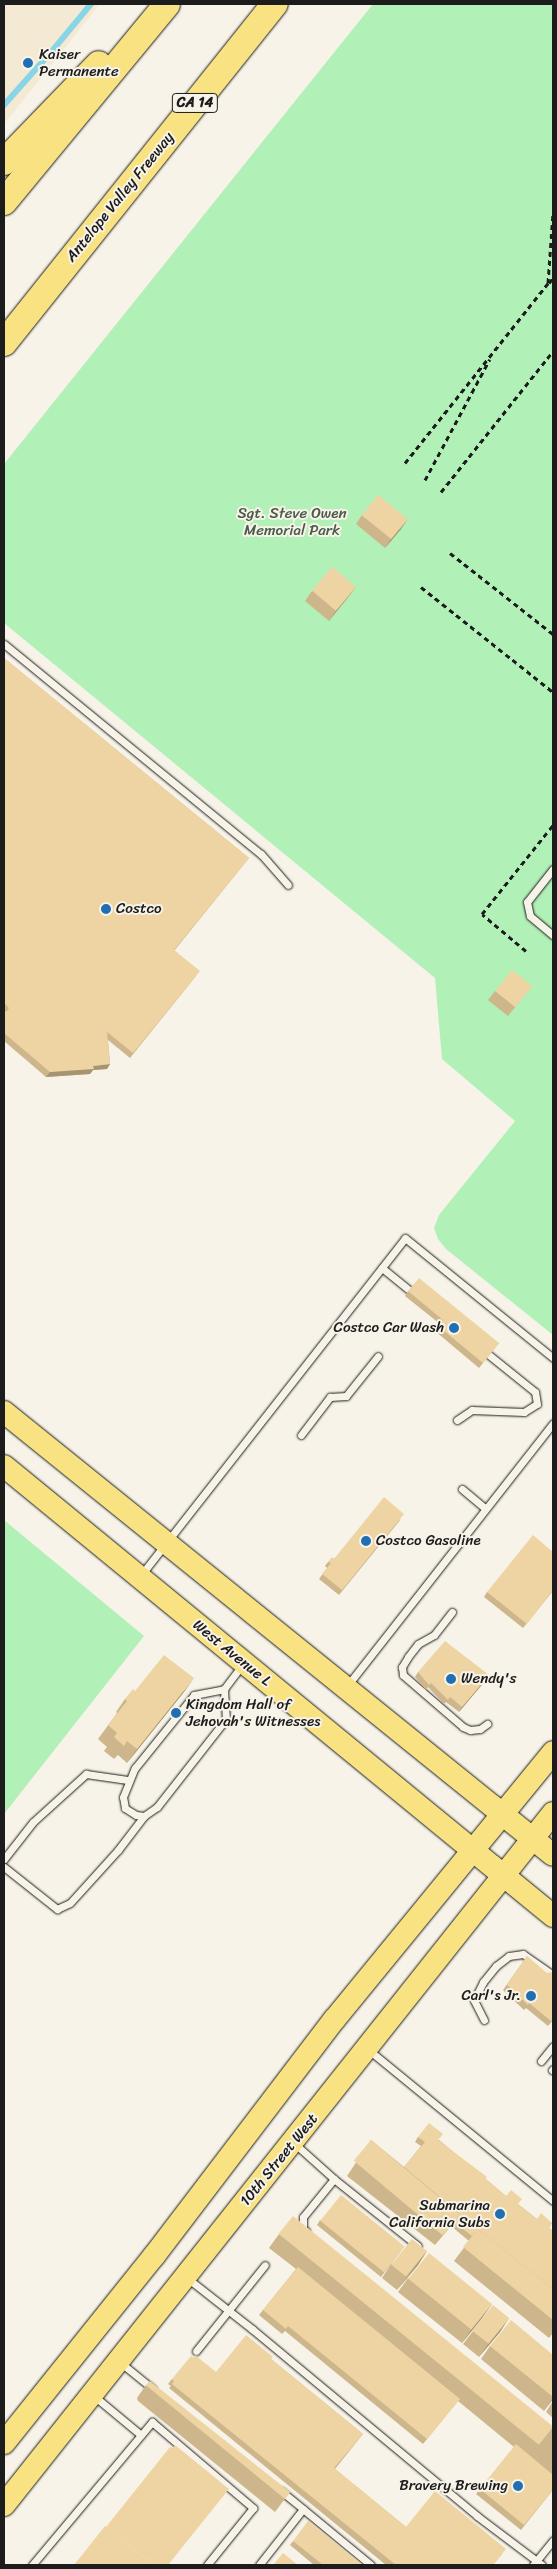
<!DOCTYPE html>
<html>
<head>
<meta charset="utf-8">
<style>
  body { margin:0 }
  #map { position:relative; width:557px; height:2569px; overflow:hidden; background:#f7f3e8; font-family:Sriracha,sans-serif }
  div>[style] { position:absolute }
  [style*='--x'] { left:calc(var(--x)*1px); top:calc(var(--y)*1px); width:calc(var(--w)*1px); rotate:calc(var(--a)*1deg) }
  .built>* { inset:0; background:#f4ead3 }
  .green>* { inset:0; background:#b1f0b7 }
  .stream>* { height:5.5px; margin:-2.75px; padding:0 2.75px; transform-origin:2.75px; border-radius:2.75px; background:#88d5e7 }
  .path>* { height:3px; margin-top:-1.5px; transform-origin:0; background:repeating-linear-gradient(90deg,#1c1c1c 0 5px,transparent 0 9px) }
  .roads { filter:drop-shadow(0 0 1px #1c1c1c) drop-shadow(0 0 1px #1c1c1c) }
  .service>* { height:7px; margin:-3.5px; padding:0 3.5px; transform-origin:3.5px; border-radius:3.5px; background:#f7f3e8 }
  .primary>* { height:22px; margin:-11px; padding:0 11px; transform-origin:11px; border-radius:11px; background:#f8e281 }
  .motorway>* { height:26px; margin:-13px; padding:0 13px; transform-origin:13px; border-radius:13px; background:#f8e281 }
  .wall>* { inset:0; background:#cdb68c }
  .shaded-wall>* { inset:0; background:#a79472 }
  .building>* { inset:0; background:#eed4a3; transform-origin:0 0 }
  .dots>* { width:14px; height:14px; translate:-50% -50%; box-sizing:border-box; border:2px solid #f7f3e8; border-radius:50% }
  span { translate:-50% -50%; white-space:nowrap; text-align:center; line-height:1.15; -webkit-text-stroke:4px #f7f3e8; paint-order:stroke }
  .shield-label span { padding:1px 4px; background:#f7f3e8; border:1px solid; border-radius:4px; -webkit-text-stroke-width:0 }
  .shield-label { font-size:14px; color:#1c1c1c; font-weight:700 }
  .poi-label { font-size:15px; color:#1c1c1c }
  .left { translate:0 -50%; text-align:left }
  .right { translate:-100% -50%; text-align:right }
  .street-label { font-size:15px; color:#1c1c1c }
  .park-label { font-size:15px; color:#495c4a }
  .frame { position:absolute; inset:0; border:5px solid #1c1c1c; pointer-events:none }
</style>
</head>
<body>
<div id="map">
  <div class="built">
    <div style="clip-path:polygon(4px 4px,100px 4px,4px 124px)"></div>
  </div>
  <div class="green">
    <div style="clip-path:polygon(373px 4px,553px 4px,553px 1335px,446px 1249px,438px 1239px,434px 1228px,439px 1215px,515px 1121px,442px 1059px,435px 978px,4px 623px,4px 464px)"></div>
    <div style="clip-path:polygon(4px 1520px,144px 1636px,4px 1814px)"></div>
  </div>
  <div class="stream">
    <div style="--x:4;--y:105;--w:74;--a:-48.3"></div>
    <div style="--x:53;--y:50;--w:60;--a:-50.4"></div>
  </div>
  <div class="path">
    <div style="--x:549;--y:283;--w:6;--a:-51"></div>
    <div style="--x:405;--y:463;--w:230;--a:-51.5"></div>
    <div style="--x:548;--y:283;--w:69;--a:-85.9"></div>
    <div style="--x:425;--y:480;--w:137;--a:-61.8"></div>
    <div style="--x:441;--y:492;--w:180;--a:-51.5"></div>
    <div style="--x:450;--y:553;--w:131;--a:38.2"></div>
    <div style="--x:421;--y:587;--w:169;--a:38.5"></div>
    <div style="--x:526;--y:951;--w:57;--a:-139.9"></div>
    <div style="--x:482;--y:914;--w:114;--a:-51.4"></div>
  </div>
  <div class="roads">
    <div class="service">
      <div style="--x:4;--y:644;--w:332;--a:39.3"></div>
      <div style="--x:261;--y:854;--w:41;--a:48.9"></div>
      <div style="--x:553;--y:869;--w:42;--a:128.2"></div>
      <div style="--x:527;--y:902;--w:14;--a:78"></div>
      <div style="--x:530;--y:916;--w:30;--a:40"></div>
      <div style="--x:382;--y:1268;--w:35;--a:39"></div>
      <div style="--x:457;--y:1420;--w:18;--a:-34"></div>
      <div style="--x:472;--y:1410;--w:52;--a:2.2"></div>
      <div style="--x:524;--y:1412;--w:15;--a:-32"></div>
      <div style="--x:537;--y:1404;--w:12;--a:-99"></div>
      <div style="--x:535;--y:1392;--w:59;--a:-141.2"></div>
      <div style="--x:301;--y:1435;--w:48;--a:-52.7"></div>
      <div style="--x:330;--y:1397;--w:16;--a:-4"></div>
      <div style="--x:346;--y:1396;--w:51;--a:-51.3"></div>
      <div style="--x:462;--y:1489;--w:30;--a:40"></div>
      <div style="--x:141;--y:1575;--w:428;--a:-51.9"></div>
      <div style="--x:405;--y:1238;--w:191;--a:39"></div>
      <div style="--x:452;--y:1612;--w:29;--a:128"></div>
      <div style="--x:434;--y:1635;--w:18;--a:151"></div>
      <div style="--x:418;--y:1644;--w:16;--a:128"></div>
      <div style="--x:408;--y:1657;--w:12;--a:121"></div>
      <div style="--x:402;--y:1667;--w:8;--a:83"></div>
      <div style="--x:403;--y:1675;--w:79;--a:40.9"></div>
      <div style="--x:463;--y:1727;--w:8;--a:23"></div>
      <div style="--x:470;--y:1730;--w:10;--a:-6"></div>
      <div style="--x:480;--y:1729;--w:9;--a:-36"></div>
      <div style="--x:347;--y:1686;--w:334;--a:-51.9"></div>
      <div style="--x:144;--y:1816;--w:8;--a:-173"></div>
      <div style="--x:136;--y:1815;--w:13;--a:-148"></div>
      <div style="--x:125;--y:1808;--w:11;--a:-100"></div>
      <div style="--x:123;--y:1797;--w:31;--a:-68"></div>
      <div style="--x:135;--y:1768;--w:94;--a:-51.1"></div>
      <div style="--x:194;--y:1695;--w:31;--a:-11"></div>
      <div style="--x:224;--y:1689;--w:31;--a:-53"></div>
      <div style="--x:4;--y:1859;--w:47;--a:-51.9"></div>
      <div style="--x:33;--y:1822;--w:72;--a:-42.2"></div>
      <div style="--x:86;--y:1774;--w:42;--a:8.1"></div>
      <div style="--x:4;--y:1867;--w:68;--a:38.4"></div>
      <div style="--x:57;--y:1909;--w:14;--a:-25"></div>
      <div style="--x:70;--y:1903;--w:72;--a:-47.8"></div>
      <div style="--x:118;--y:1850;--w:43;--a:-52.6"></div>
      <div style="--x:144;--y:1816;--w:16;--a:-35"></div>
      <div style="--x:157;--y:1807;--w:112;--a:-51.9"></div>
      <div style="--x:226;--y:1719;--w:30;--a:-94"></div>
      <div style="--x:484;--y:2020;--w:22;--a:-117"></div>
      <div style="--x:474;--y:2000;--w:20;--a:-63"></div>
      <div style="--x:483;--y:1982;--w:21;--a:-51"></div>
      <div style="--x:496;--y:1966;--w:16;--a:-38"></div>
      <div style="--x:509;--y:1956;--w:14;--a:-8"></div>
      <div style="--x:523;--y:1954;--w:37;--a:35"></div>
      <div style="--x:370;--y:2051;--w:237;--a:39.3"></div>
      <div style="--x:541;--y:2061;--w:19;--a:-51"></div>
      <div style="--x:552;--y:2070;--w:1;--a:-45"></div>
      <div style="--x:295;--y:2144;--w:52;--a:41.9"></div>
      <div style="--x:334;--y:2179;--w:107;--a:38.6"></div>
      <div style="--x:306;--y:2231;--w:4;--a:-146"></div>
      <div style="--x:303;--y:2229;--w:12;--a:-90"></div>
      <div style="--x:303;--y:2217;--w:49;--a:-50.8"></div>
      <div style="--x:187;--y:2278;--w:83;--a:38.1"></div>
      <div style="--x:252;--y:2329;--w:293;--a:39.7"></div>
      <div style="--x:477;--y:2516;--w:81;--a:37"></div>
      <div style="--x:196;--y:2351;--w:110;--a:-51.3"></div>
      <div style="--x:121;--y:2363;--w:41;--a:39.1"></div>
      <div style="--x:94;--y:2396;--w:61;--a:39.7"></div>
      <div style="--x:281;--y:2491;--w:28;--a:39"></div>
      <div style="--x:32;--y:2565;--w:187;--a:-50"></div>
      <div style="--x:152;--y:2422;--w:133;--a:40.4"></div>
      <div style="--x:253;--y:2508;--w:73;--a:128.9"></div>
      <div style="--x:259;--y:2565;--w:71;--a:-51.8"></div>
      <div style="--x:303;--y:2509;--w:88;--a:39.5"></div>
      <div style="--x:533;--y:2565;--w:32;--a:-51"></div>
    </div>
    <div class="primary">
      <div style="--x:4;--y:1412;--w:705;--a:38.9"></div>
      <div style="--x:4;--y:1466;--w:710;--a:39.34"></div>
      <div style="--x:4;--y:2443;--w:240;--a:-51.3"></div>
      <div style="--x:154;--y:2256;--w:297;--a:-52.7"></div>
      <div style="--x:334;--y:2020;--w:346;--a:-50.7"></div>
      <div style="--x:4;--y:2505;--w:883;--a:-51.57"></div>
    </div>
    <div class="motorway">
      <div style="--x:4;--y:162;--w:136;--a:-45.9"></div>
      <div style="--x:4;--y:202;--w:256;--a:-50.5"></div>
      <div style="--x:4;--y:343;--w:434;--a:-51.4"></div>
    </div>
  </div>
  <div class="wall">
    <div style="clip-path:polygon(362px 515px,401px 529px,385px 548px,356px 524px)"></div>
    <div style="clip-path:polygon(356px 587px,329px 621px,305px 601px,312px 591px)"></div>
    <div style="clip-path:polygon(4px 658px,249px 858px,174px 951px,196px 976px,130px 1058px,108px 1040px,110px 1064px,107px 1069px,93px 1070px,90px 1074px,46px 1077px,4px 1041px,4px 1015px,6px 1012px,4px 1011px)"></div>
    <div style="clip-path:polygon(532px 986px,508px 1016px,488px 1000px,495px 991px)"></div>
    <div style="clip-path:polygon(408px 1291px,499px 1343px,479px 1368px,435px 1331px,440px 1324px,405px 1296px)"></div>
    <div style="clip-path:polygon(401px 1519px,339px 1595px,319px 1579px,327px 1568px,325px 1566px,328px 1562px)"></div>
    <div style="clip-path:polygon(553px 1591px,523px 1628px,484px 1597px,487px 1592px)"></div>
    <div style="clip-path:polygon(418px 1672px,489px 1675px,459px 1712px,446px 1702px,444px 1704px,428px 1687px,426px 1690px,415px 1677px)"></div>
    <div style="clip-path:polygon(135px 1691px,184px 1692px,127px 1763px,118px 1755px,114px 1759px,104px 1751px,107px 1747px,98px 1739px,117px 1713px,116px 1712px,125px 1699px)"></div>
    <div style="clip-path:polygon(527px 1956px,553px 2020px,548px 2026px,526px 2008px,524px 2010px,503px 1990px)"></div>
    <div style="clip-path:polygon(418px 2137px,439px 2140px,506px 2196px,518px 2204px,537px 2219px,552px 2223px,549px 2228px,553px 2231px,553px 2333px,549px 2338px,454px 2261px,469px 2241px,451px 2226px,435px 2245px,347px 2176px,371px 2140px,404px 2167px,421px 2146px,415px 2142px)"></div>
    <div style="clip-path:polygon(320px 2220px,401px 2251px,381px 2277px,317px 2225px)"></div>
    <div style="clip-path:polygon(279px 2234px,553px 2428px,553px 2490px,521px 2530px,476px 2494px,514px 2447px,458px 2401px,423px 2444px,285px 2331px,282px 2334px,259px 2315px,296px 2269px,269px 2248px)"></div>
    <div style="clip-path:polygon(427px 2251px,418px 2265px,397px 2290px,382px 2278px,391px 2264px)"></div>
    <div style="clip-path:polygon(408px 2278px,492px 2304px,482px 2318px,462px 2343px,398px 2292px)"></div>
    <div style="clip-path:polygon(509px 2318px,500px 2332px,479px 2357px,463px 2344px,473px 2331px)"></div>
    <div style="clip-path:polygon(490px 2346px,553px 2355px,553px 2399px,544px 2411px,481px 2359px)"></div>
    <div style="clip-path:polygon(271px 2359px,363px 2434px,335px 2469px,406px 2527px,502px 2554px,493px 2565px,386px 2565px,169px 2388px,171px 2386px,168px 2384px,172px 2379px,216px 2372px)"></div>
    <div style="clip-path:polygon(146px 2385px,290px 2492px,275px 2512px,138px 2401px,137px 2398px)"></div>
    <div style="clip-path:polygon(553px 2401px,553px 2418px,546px 2412px)"></div>
    <div style="clip-path:polygon(293px 2541px,363px 2565px,314px 2565px,290px 2545px)"></div>
  </div>
  <div class="shaded-wall">
    <div style="clip-path:polygon(408px 519px,401px 529px,385px 548px,391px 539px)"></div>
    <div style="clip-path:polygon(356px 587px,349px 596px,329px 621px,336px 611px)"></div>
    <div style="clip-path:polygon(110px 1064px,107px 1069px,93px 1070px,90px 1074px,46px 1077px,50px 1072px,93px 1066px)"></div>
    <div style="clip-path:polygon(489px 1675px,486px 1680px,459px 1712px,462px 1707px)"></div>
    <div style="clip-path:polygon(194px 1678px,184px 1692px,127px 1763px,137px 1749px)"></div>
    <div style="clip-path:polygon(427px 2251px,418px 2265px,397px 2290px)"></div>
    <div style="clip-path:polygon(492px 2304px,482px 2318px,462px 2343px,471px 2330px)"></div>
    <div style="clip-path:polygon(509px 2318px,500px 2332px,479px 2357px,489px 2343px)"></div>
    <div style="clip-path:polygon(553px 2398px,553px 2399px,544px 2411px)"></div>
  </div>
  <div class="building">
    <div style="left:378px;top:495px;width:38px;height:26px;rotate:39deg"></div>
    <div style="left:332px;top:567px;width:31px;height:31px;rotate:40deg"></div>
    <div style="clip-path:polygon(4px 658px,249px 858px,174px 950px,200px 971px,133px 1053px,107px 1032px,110px 1064px,93px 1066px,94px 1069px,50px 1072px,4px 1033px,4px 1015px,9px 1008px,4px 1003px)"></div>
    <div style="left:512px;top:970px;width:26px;height:27px;rotate:39deg"></div>
    <div style="clip-path:polygon(419px 1278px,499px 1343px,483px 1363px,438px 1326px,443px 1320px,408px 1291px)"></div>
    <div style="clip-path:polygon(384px 1497px,404px 1514px,342px 1590px,322px 1574px,331px 1563px,328px 1562px,332px 1557px,334px 1559px)"></div>
    <div style="clip-path:polygon(533px 1535px,553px 1552px,553px 1590px,527px 1624px,487px 1592px)"></div>
    <div style="clip-path:polygon(445px 1641px,489px 1675px,462px 1707px,450px 1697px,448px 1700px,431px 1683px,429px 1685px,418px 1672px)"></div>
    <div style="clip-path:polygon(164px 1655px,194px 1678px,137px 1749px,127px 1741px,124px 1746px,114px 1737px,117px 1733px,108px 1725px,127px 1701px,125px 1699px,133px 1689px,135px 1691px)"></div>
    <div style="clip-path:polygon(527px 1956px,547px 1973px,551px 1972px,553px 1974px,553px 2019px,551px 2021px,529px 2003px,528px 2005px,507px 1985px)"></div>
    <div style="clip-path:polygon(429px 2123px,443px 2134px,438px 2140px,487px 2177px,485px 2179px,506px 2196px,511px 2190px,522px 2199px,518px 2204px,537px 2219px,541px 2213px,552px 2223px,549px 2228px,553px 2231px,553px 2289px,478px 2229px,472px 2236px,454px 2222px,460px 2214px,404px 2167px,425px 2142px,418px 2137px)"></div>
    <div style="left:371px;top:2140px;width:116px;height:27px;rotate:40deg"></div>
    <div style="left:341px;top:2195px;width:82px;height:33px;rotate:39deg"></div>
    <div style="left:293px;top:2216px;width:335px;height:23px;rotate:39deg"></div>
    <div style="clip-path:polygon(478px 2229px,553px 2289px,553px 2320px,463px 2247px)"></div>
    <div style="left:412px;top:2239px;width:19px;height:33px;rotate:39deg"></div>
    <div style="left:429px;top:2253px;width:81px;height:33px;rotate:39deg"></div>
    <div style="clip-path:polygon(298px 2267px,460px 2399px,427px 2439px,288px 2326px,286px 2329px,263px 2310px)"></div>
    <div style="left:493px;top:2305px;width:21px;height:33px;rotate:39deg"></div>
    <div style="clip-path:polygon(511px 2320px,553px 2355px,553px 2397px,490px 2346px)"></div>
    <div style="clip-path:polygon(246px 2335px,273px 2357px,271px 2359px,363px 2434px,334px 2468px,406px 2527px,435px 2491px,506px 2549px,493px 2565px,396px 2565px,172px 2384px,174px 2381px,172px 2379px,191px 2356px,193px 2358px,195px 2355px,216px 2372px)"></div>
    <div style="clip-path:polygon(150px 2381px,290px 2492px,285px 2499px,148px 2387px,146px 2385px)"></div>
    <div style="clip-path:polygon(516px 2444px,553px 2475px,553px 2490px,524px 2525px,480px 2489px)"></div>
    <div style="clip-path:polygon(175px 2445px,229px 2489px,168px 2565px,154px 2565px,106px 2527px,170px 2447px,173px 2448px)"></div>
    <div style="clip-path:polygon(308px 2521px,363px 2565px,323px 2565px,293px 2541px)"></div>
    <div style="clip-path:polygon(105px 2526px,154px 2565px,74px 2565px)"></div>
    <div style="clip-path:polygon(283px 2553px,298px 2565px,273px 2565px)"></div>
  </div>
  <div class="dots">
    <div style="left:28px;top:63px;background:#1f6fb2"></div>
    <div style="left:106px;top:909px;background:#1f6fb2"></div>
    <div style="left:454px;top:1328px;background:#1f6fb2"></div>
    <div style="left:366px;top:1541px;background:#1f6fb2"></div>
    <div style="left:451px;top:1679px;background:#1f6fb2"></div>
    <div style="left:176px;top:1713px;background:#1f6fb2"></div>
    <div style="left:531px;top:1996px;background:#1f6fb2"></div>
    <div style="left:500px;top:2214px;background:#1f6fb2"></div>
    <div style="left:518px;top:2486px;background:#1f6fb2"></div>
  </div>
  <div class="shield-label">
    <span style="left:195px;top:103px">CA 14</span>
  </div>
  <div class="poi-label">
    <span class="left" style="left:39px;top:63px">Kaiser<br>Permanente</span>
    <span class="left" style="left:116px;top:909px">Costco</span>
    <span class="right" style="left:444px;top:1328px">Costco Car Wash</span>
    <span class="left" style="left:376px;top:1541px">Costco Gasoline</span>
    <span class="left" style="left:461px;top:1679px">Wendy's</span>
    <span class="left" style="left:186px;top:1713px">Kingdom Hall of<br>Jehovah's Witnesses</span>
    <span class="right" style="left:521px;top:1996px">Carl's Jr.</span>
    <span class="right" style="left:490px;top:2214px">Submarina<br>California Subs</span>
    <span class="right" style="left:508px;top:2486px">Bravery Brewing</span>
  </div>
  <div class="street-label">
    <span style="left:120px;top:197px;rotate:-51deg">Antelope Valley Freeway</span>
    <span style="left:232px;top:1653px;rotate:39deg">West Avenue L</span>
    <span style="left:279px;top:2160px;rotate:-51deg">10th Street West</span>
  </div>
  <div class="park-label">
    <span style="left:292px;top:522px">Sgt. Steve Owen<br>Memorial Park</span>
  </div>
  <div class="frame"></div>
</div>
</body>
</html>
